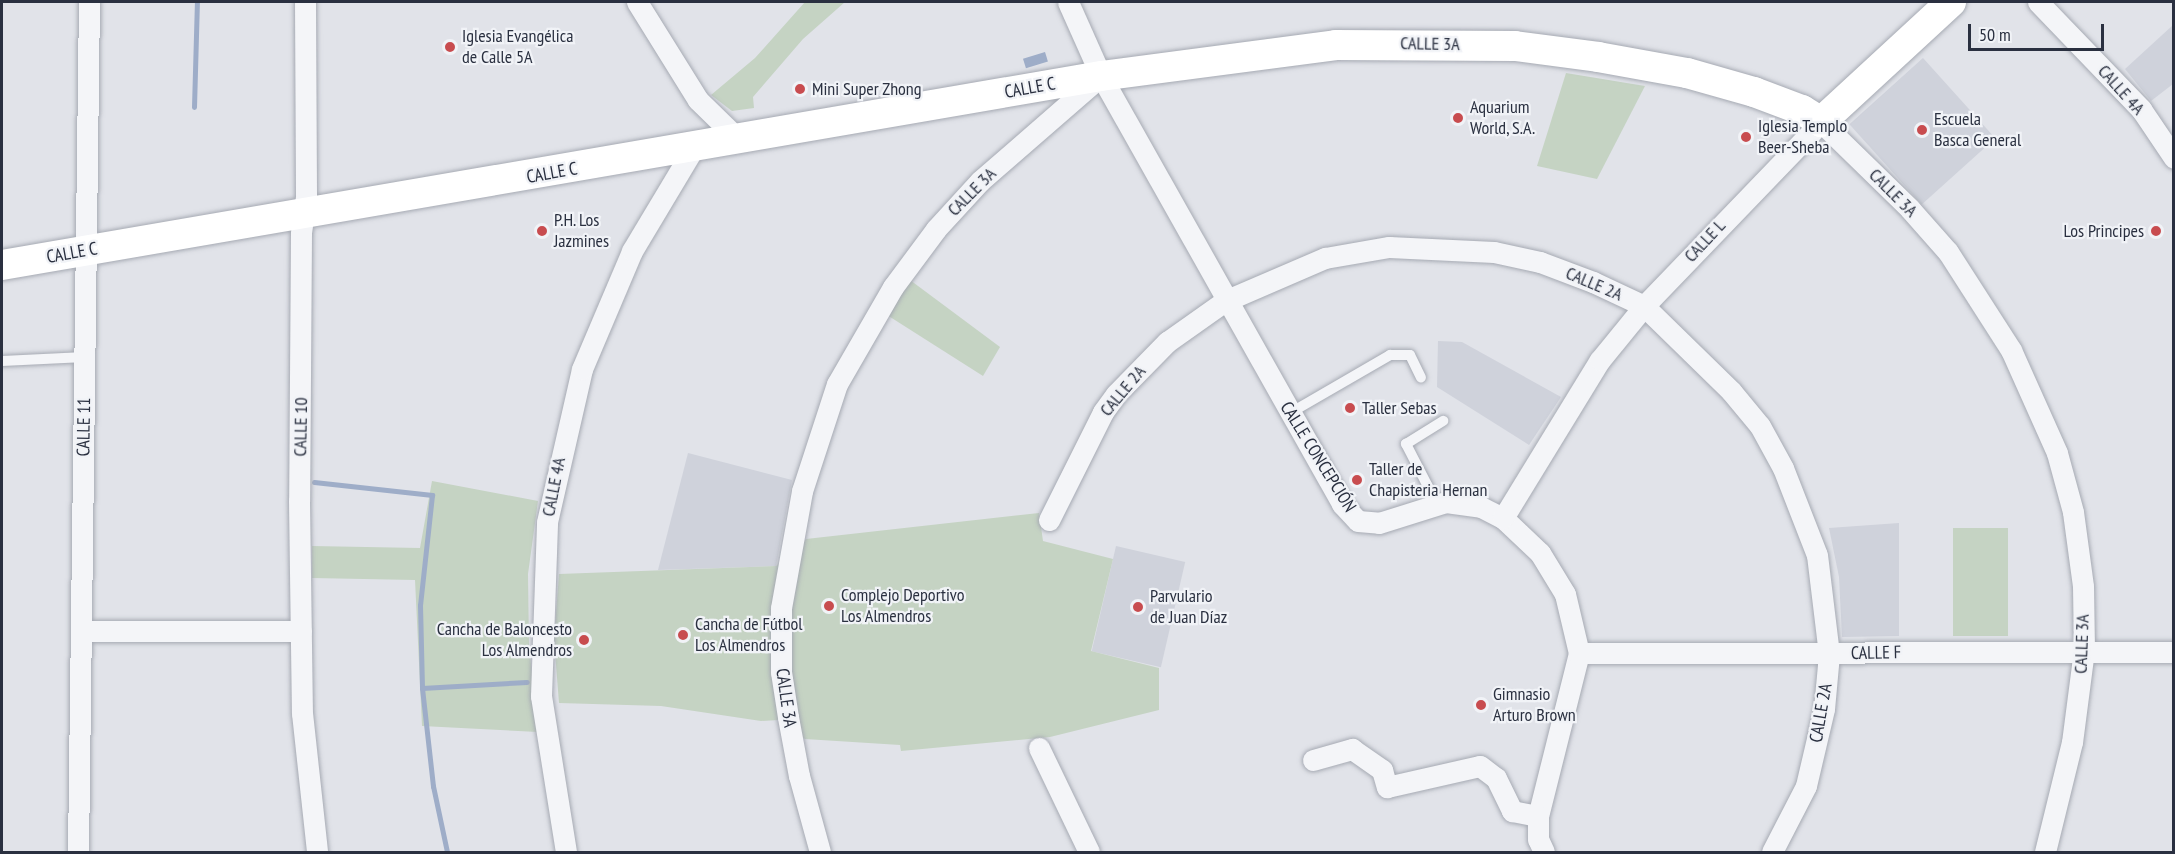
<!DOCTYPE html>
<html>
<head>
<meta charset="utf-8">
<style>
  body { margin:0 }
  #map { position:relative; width:2175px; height:854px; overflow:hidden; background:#e1e3e9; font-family:"PT Sans Narrow",sans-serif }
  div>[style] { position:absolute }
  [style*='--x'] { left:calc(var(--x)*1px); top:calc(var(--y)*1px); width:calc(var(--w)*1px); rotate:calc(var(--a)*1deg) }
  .built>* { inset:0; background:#cfd2db; transform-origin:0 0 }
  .green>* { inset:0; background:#c5d3c3; transform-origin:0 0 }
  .water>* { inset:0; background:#9eadc8; transform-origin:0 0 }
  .stream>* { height:5px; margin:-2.5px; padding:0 2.5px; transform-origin:2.5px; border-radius:2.5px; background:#9eadc8 }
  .roads { filter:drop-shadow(0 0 2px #a6aab3) drop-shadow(0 0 2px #a6aab3) }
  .lane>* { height:10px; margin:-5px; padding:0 5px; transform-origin:5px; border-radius:5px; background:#f4f5f8 }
  .street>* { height:21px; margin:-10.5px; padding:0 10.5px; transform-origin:10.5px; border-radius:10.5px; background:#f4f5f8 }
  .secondary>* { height:30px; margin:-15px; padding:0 15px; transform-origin:15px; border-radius:15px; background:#fff }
  .dots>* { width:16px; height:16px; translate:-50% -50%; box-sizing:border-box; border:3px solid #f1f3f7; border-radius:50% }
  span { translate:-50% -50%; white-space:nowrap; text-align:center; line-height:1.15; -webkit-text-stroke:4.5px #f1f3f7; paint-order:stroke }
  .poi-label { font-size:18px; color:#2a3040 }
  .left { translate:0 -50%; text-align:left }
  .right { translate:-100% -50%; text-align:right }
  .street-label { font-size:18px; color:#2a3040 }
  .frame { position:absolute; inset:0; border:3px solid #2a3040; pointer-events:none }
  .scale { position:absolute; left:1968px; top:24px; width:136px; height:27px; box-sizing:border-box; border:3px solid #2a3040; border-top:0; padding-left:8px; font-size:18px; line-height:21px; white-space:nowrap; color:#2a3040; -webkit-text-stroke:4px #f1f3f7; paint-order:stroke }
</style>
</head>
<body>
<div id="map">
  <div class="built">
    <div style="clip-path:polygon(2173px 25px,2173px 84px,2151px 101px,2125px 69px)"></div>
    <div style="left:1923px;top:58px;width:108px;height:99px;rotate:48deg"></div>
    <div style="clip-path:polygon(1438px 341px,1462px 342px,1561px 397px,1529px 445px,1437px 387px)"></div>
    <div style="clip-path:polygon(688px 453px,792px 480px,776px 566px,658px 570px)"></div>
    <div style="clip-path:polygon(1899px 523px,1899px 636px,1842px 637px,1839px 577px,1829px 528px)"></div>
    <div style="left:1116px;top:546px;width:71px;height:108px;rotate:13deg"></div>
  </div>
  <div class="green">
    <div style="clip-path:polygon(805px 2px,845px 2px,803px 39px,753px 97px,754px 108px,732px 111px,711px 95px,755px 58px)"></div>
    <div style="clip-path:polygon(1566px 73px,1645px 86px,1597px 179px,1537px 166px)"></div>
    <div style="clip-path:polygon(910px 280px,1000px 347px,983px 376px,887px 315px)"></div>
    <div style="clip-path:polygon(432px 481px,538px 501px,528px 574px,529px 645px,538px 732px,422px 726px,415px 580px,312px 578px,312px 546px,420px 548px)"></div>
    <div style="clip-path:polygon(1039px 513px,1043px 541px,1113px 559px,1091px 651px,1159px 668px,1159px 710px,1050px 737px,901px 751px,900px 745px,805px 739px,779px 720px,761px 721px,661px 706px,559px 703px,554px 639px,559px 574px,776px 566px,806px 539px)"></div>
    <div style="left:1953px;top:528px;width:55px;height:108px"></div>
  </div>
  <div class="water">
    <div style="left:1045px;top:52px;width:10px;height:23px;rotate:73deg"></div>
  </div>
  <div class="stream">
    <div style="--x:194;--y:107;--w:105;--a:-88.4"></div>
    <div style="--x:314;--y:482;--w:119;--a:6.3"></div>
    <div style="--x:432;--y:495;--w:111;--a:96.2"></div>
    <div style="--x:420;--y:605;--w:83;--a:88.6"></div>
    <div style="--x:422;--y:688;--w:105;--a:-3.3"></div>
    <div style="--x:422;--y:688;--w:99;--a:83.6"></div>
    <div style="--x:433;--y:786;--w:67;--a:78"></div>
  </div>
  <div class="roads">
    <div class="lane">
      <div style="--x:2;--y:361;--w:83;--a:-2.8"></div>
      <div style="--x:1290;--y:413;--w:116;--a:-30.1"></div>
      <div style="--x:1390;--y:355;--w:20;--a:0"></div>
      <div style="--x:1410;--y:355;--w:25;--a:64"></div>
      <div style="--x:1437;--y:504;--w:68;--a:-117.3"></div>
      <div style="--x:1406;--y:444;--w:44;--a:-31.9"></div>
    </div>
    <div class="street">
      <div style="--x:305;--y:2;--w:195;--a:89.7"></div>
      <div style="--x:306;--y:197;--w:37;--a:98"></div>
      <div style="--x:301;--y:234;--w:267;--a:90.4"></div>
      <div style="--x:299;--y:501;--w:212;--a:89.2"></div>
      <div style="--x:302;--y:713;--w:140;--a:83.8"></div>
      <div style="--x:637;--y:2;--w:115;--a:58.1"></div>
      <div style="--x:698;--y:100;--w:57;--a:44.3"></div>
      <div style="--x:1068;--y:2;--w:81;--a:66"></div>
      <div style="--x:1101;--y:76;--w:491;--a:60.6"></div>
      <div style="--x:1342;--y:504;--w:23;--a:47"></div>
      <div style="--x:1358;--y:521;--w:21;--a:5"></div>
      <div style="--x:1379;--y:523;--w:70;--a:-17.4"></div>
      <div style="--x:1446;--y:502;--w:35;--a:8"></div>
      <div style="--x:1481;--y:507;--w:25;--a:27"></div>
      <div style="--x:1503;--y:518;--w:51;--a:43.4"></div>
      <div style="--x:1540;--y:553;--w:48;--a:58.6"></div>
      <div style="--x:1565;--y:594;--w:61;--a:76.7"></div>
      <div style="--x:1579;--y:653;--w:168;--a:104.1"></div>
      <div style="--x:1538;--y:816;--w:23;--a:90"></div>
      <div style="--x:1538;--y:839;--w:14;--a:65"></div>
      <div style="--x:2038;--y:2;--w:149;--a:46.1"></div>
      <div style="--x:2141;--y:109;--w:59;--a:56"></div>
      <div style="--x:1503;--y:518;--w:185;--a:-58.5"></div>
      <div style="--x:1600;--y:360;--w:70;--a:-50.8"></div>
      <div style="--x:1644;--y:306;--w:255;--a:-46.1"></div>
      <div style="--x:1821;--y:122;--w:124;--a:44.3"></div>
      <div style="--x:1910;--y:209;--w:57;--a:48.5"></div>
      <div style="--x:1948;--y:252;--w:117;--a:57.3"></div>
      <div style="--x:2011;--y:350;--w:113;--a:65.9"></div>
      <div style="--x:2057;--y:453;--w:61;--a:74.8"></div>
      <div style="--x:2073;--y:512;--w:75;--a:82.3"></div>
      <div style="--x:2083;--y:586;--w:64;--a:89.1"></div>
      <div style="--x:2084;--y:650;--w:93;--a:97.4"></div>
      <div style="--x:2072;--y:742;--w:113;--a:103.8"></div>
      <div style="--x:1049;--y:520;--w:121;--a:-63.4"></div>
      <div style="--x:1103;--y:412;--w:22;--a:-54"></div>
      <div style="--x:1116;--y:394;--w:73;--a:-45.6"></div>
      <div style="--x:1167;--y:342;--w:71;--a:-35.3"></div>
      <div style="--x:1225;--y:301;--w:109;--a:-23.3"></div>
      <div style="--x:1325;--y:258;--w:65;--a:-9.8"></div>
      <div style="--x:1389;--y:247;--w:105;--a:2.7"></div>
      <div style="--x:1494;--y:252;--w:47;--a:12.3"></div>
      <div style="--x:1540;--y:262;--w:57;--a:20.7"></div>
      <div style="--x:1593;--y:282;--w:56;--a:25.2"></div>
      <div style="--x:1644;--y:306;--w:122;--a:44.3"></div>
      <div style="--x:1731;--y:391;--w:45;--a:50.4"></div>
      <div style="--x:1760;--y:426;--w:48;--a:61.3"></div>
      <div style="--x:1783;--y:468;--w:93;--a:68.7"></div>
      <div style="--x:1817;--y:555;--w:100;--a:83.1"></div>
      <div style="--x:1829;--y:654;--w:55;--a:95.2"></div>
      <div style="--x:1824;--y:709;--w:79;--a:103.2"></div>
      <div style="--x:1806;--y:786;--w:74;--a:117.3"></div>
      <div style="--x:81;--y:631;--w:220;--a:0"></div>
      <div style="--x:1579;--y:653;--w:595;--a:-0.1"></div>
      <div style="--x:1039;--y:748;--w:115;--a:64.3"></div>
      <div style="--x:1313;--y:760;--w:41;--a:-15.8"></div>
      <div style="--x:1352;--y:749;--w:37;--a:35"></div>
      <div style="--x:1382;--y:770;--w:18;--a:74"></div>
      <div style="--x:1387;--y:787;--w:95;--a:-12.7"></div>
      <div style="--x:1480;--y:766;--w:20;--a:37"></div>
      <div style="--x:1496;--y:778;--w:37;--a:64"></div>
      <div style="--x:1512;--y:811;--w:26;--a:11"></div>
      <div style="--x:78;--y:852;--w:850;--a:-89.26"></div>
      <div style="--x:566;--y:852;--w:158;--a:-99.1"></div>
      <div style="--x:541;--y:696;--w:174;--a:-88"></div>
      <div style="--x:547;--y:522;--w:157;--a:-77.1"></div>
      <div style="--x:582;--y:369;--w:128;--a:-67"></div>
      <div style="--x:632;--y:251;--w:119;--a:-59.1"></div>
      <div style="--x:820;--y:852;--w:79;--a:-105.4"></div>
      <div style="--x:799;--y:776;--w:60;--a:-100.6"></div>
      <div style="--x:788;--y:717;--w:46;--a:-98.8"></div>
      <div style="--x:781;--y:672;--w:64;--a:-90"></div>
      <div style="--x:781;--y:608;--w:119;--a:-79.8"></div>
      <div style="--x:802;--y:491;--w:113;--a:-71.9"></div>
      <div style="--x:837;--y:384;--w:112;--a:-60"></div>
      <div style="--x:893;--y:287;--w:72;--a:-53.4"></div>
      <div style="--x:936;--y:229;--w:65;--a:-47.5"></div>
      <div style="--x:980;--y:181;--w:160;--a:-41"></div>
    </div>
    <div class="secondary">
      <div style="--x:2;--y:265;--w:1115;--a:-9.76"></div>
      <div style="--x:1101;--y:76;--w:237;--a:-7.5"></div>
      <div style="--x:1336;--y:45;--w:179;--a:0.3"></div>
      <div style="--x:1515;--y:46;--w:84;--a:7.5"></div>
      <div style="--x:1598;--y:57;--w:90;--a:10.2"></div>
      <div style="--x:1687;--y:73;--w:70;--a:15.8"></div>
      <div style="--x:1754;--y:92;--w:51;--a:20.6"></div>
      <div style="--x:1802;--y:110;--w:22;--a:32"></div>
      <div style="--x:1821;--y:122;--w:177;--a:-42.7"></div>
    </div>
  </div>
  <div class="dots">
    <div style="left:450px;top:47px;background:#c84c4f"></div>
    <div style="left:800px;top:89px;background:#c84c4f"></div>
    <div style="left:1458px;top:118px;background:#c84c4f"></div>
    <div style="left:1922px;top:130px;background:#c84c4f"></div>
    <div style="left:1746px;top:137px;background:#c84c4f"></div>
    <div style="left:542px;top:231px;background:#c84c4f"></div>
    <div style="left:2156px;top:231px;background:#c84c4f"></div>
    <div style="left:1350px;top:408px;background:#c84c4f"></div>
    <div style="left:1357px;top:480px;background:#c84c4f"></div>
    <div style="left:829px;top:606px;background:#c84c4f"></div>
    <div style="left:1138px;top:607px;background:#c84c4f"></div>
    <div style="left:683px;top:635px;background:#c84c4f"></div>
    <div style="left:584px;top:640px;background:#c84c4f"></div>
    <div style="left:1481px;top:705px;background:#c84c4f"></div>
  </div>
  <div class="poi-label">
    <span class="left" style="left:462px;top:47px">Iglesia Evangélica<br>de Calle 5A</span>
    <span class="left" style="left:812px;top:89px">Mini Super Zhong</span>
    <span class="left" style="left:1470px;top:118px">Aquarium<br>World, S.A.</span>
    <span class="left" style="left:1934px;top:130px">Escuela<br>Basca General</span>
    <span class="left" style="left:1758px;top:137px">Iglesia Templo<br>Beer-Sheba</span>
    <span class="left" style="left:554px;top:231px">P.H. Los<br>Jazmines</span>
    <span class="right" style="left:2144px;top:231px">Los Principes</span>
    <span class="left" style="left:1362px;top:408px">Taller Sebas</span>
    <span class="left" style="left:1369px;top:480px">Taller de<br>Chapisteria Hernan</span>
    <span class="left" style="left:841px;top:606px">Complejo Deportivo<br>Los Almendros</span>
    <span class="left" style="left:1150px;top:607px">Parvulario<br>de Juan Díaz</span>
    <span class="left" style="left:695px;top:635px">Cancha de Fútbol<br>Los Almendros</span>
    <span class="right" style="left:572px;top:640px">Cancha de Baloncesto<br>Los Almendros</span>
    <span class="left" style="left:1493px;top:705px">Gimnasio<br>Arturo Brown</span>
  </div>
  <div class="street-label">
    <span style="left:1430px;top:44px;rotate:1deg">CALLE 3A</span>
    <span style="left:1030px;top:88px;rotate:-10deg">CALLE C</span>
    <span style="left:2121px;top:90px;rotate:48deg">CALLE 4A</span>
    <span style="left:552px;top:173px;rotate:-10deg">CALLE C</span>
    <span style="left:972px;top:192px;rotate:-45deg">CALLE 3A</span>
    <span style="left:1893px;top:193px;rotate:45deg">CALLE 3A</span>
    <span style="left:1705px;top:241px;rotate:-47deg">CALLE L</span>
    <span style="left:72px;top:253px;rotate:-10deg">CALLE C</span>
    <span style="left:1594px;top:284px;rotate:23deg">CALLE 2A</span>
    <span style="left:1123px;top:391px;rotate:-50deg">CALLE 2A</span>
    <span style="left:84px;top:427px;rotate:-89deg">CALLE 11</span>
    <span style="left:301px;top:427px;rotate:-89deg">CALLE 10</span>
    <span style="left:1318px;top:457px;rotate:58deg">CALLE CONCEPCIÓN</span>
    <span style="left:554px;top:487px;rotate:-79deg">CALLE 4A</span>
    <span style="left:2082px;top:644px;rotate:-88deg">CALLE 3A</span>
    <span style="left:1876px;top:653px;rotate:-1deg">CALLE F</span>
    <span style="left:786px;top:698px;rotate:82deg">CALLE 3A</span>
    <span style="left:1821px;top:713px;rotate:-80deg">CALLE 2A</span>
  </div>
  <div class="frame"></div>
  <div class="scale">50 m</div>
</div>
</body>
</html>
